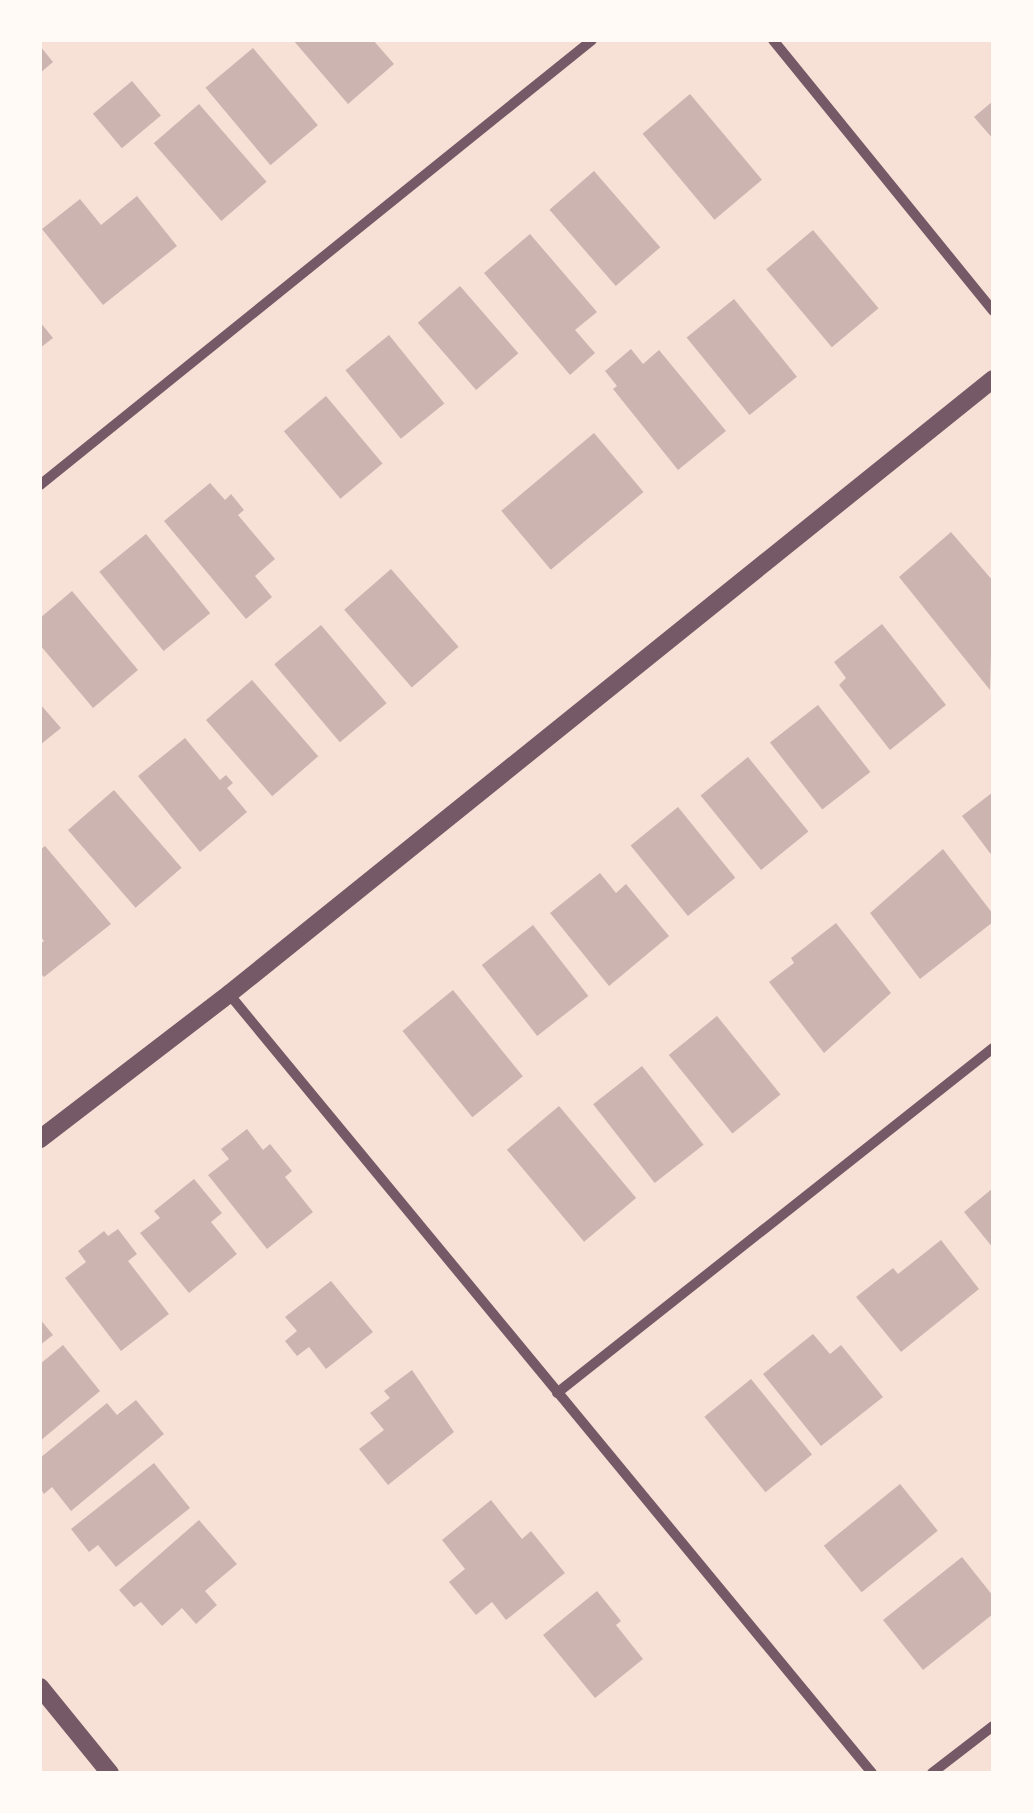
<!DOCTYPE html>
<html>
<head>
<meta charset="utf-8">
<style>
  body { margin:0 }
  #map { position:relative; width:1033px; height:1813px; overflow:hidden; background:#f7e1d7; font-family:"Source Sans 3",sans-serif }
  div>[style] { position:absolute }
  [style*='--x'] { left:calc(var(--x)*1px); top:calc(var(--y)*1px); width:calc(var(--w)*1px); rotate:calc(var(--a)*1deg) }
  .building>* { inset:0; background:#ccb4b1; transform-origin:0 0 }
  .minor>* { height:10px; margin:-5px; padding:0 5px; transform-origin:5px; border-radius:5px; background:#755966 }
  .tertiary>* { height:18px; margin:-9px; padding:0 9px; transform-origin:9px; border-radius:9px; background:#755966 }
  span { translate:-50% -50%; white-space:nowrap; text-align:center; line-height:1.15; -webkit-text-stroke:9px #fffaf5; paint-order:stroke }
  .frame { position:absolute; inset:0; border:42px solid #fffaf5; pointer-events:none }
</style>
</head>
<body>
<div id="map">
  <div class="building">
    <div style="clip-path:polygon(293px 40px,373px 40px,394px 64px,348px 104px)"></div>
    <div style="clip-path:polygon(40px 46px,53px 62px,40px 73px)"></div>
    <div style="left:253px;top:48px;width:101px;height:62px;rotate:50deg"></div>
    <div style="left:132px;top:81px;width:45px;height:51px;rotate:50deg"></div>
    <div style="left:690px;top:94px;width:112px;height:62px;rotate:50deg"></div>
    <div style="clip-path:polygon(993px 101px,993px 139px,974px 117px)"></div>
    <div style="left:199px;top:104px;width:103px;height:60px;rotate:49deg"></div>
    <div style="left:594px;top:171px;width:101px;height:59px;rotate:49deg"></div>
    <div style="clip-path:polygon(137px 196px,177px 246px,103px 305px,42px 229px,80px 199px,101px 225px)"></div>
    <div style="left:813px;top:230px;width:102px;height:61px;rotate:50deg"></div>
    <div style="clip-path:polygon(530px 234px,597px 312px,575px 330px,595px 353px,570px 375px,484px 273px)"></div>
    <div style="left:460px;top:286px;width:89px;height:56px;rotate:49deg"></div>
    <div style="left:734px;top:299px;width:100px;height:61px;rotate:51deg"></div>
    <div style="clip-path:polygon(40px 322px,53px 338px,40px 348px)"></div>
    <div style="left:389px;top:335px;width:88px;height:56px;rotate:51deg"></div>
    <div style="clip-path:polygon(631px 349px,643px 364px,659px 350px,726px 431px,678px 470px,613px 389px,617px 386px,605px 371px)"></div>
    <div style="left:326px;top:396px;width:88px;height:55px;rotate:50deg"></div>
    <div style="left:594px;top:433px;width:77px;height:121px;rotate:50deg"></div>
    <div style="clip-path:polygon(210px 483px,225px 500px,231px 494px,244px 510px,238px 515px,275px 559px,255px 576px,272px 597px,246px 619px,164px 521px)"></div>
    <div style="clip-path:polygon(951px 532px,993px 581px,990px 690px,899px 577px)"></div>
    <div style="left:146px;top:534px;width:102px;height:60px;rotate:51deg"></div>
    <div style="left:391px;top:569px;width:103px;height:62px;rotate:49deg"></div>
    <div style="clip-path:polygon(72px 591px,138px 670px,93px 708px,40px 645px,40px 618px)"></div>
    <div style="clip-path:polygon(882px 624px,946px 705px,890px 750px,839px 685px,846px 678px,834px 662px)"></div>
    <div style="left:321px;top:625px;width:102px;height:61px;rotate:50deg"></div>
    <div style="left:252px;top:680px;width:101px;height:61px;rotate:49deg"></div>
    <div style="clip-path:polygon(40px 704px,61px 728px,40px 745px)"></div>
    <div style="left:818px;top:705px;width:85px;height:61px;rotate:52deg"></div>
    <div style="clip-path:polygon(185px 738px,220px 780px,226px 775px,233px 783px,227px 788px,247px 812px,200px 852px,138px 776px)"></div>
    <div style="left:748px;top:757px;width:96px;height:61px;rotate:51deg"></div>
    <div style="left:114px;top:790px;width:103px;height:61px;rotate:49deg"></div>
    <div style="clip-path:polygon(993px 792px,993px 857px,962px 816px)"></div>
    <div style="left:678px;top:807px;width:91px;height:61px;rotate:51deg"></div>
    <div style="clip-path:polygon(45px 846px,111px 924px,44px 977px,40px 973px,40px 944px,44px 941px,40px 936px,40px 850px)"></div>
    <div style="clip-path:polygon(943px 849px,993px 914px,993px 922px,920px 979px,870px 913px)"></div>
    <div style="clip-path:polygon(600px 873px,616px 893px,626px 884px,669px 936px,609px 986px,550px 913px)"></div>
    <div style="clip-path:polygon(836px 923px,891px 993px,824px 1053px,769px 982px,794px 963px,791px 958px)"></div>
    <div style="left:533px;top:925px;width:90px;height:65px;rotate:52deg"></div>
    <div style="left:453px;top:990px;width:111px;height:65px;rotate:51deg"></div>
    <div style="left:717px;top:1016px;width:101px;height:62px;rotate:51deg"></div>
    <div style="left:642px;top:1066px;width:100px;height:62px;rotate:52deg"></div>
    <div style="left:559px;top:1106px;width:120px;height:68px;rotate:50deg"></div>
    <div style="clip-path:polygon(247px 1129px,263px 1150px,270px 1144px,292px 1171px,285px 1177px,313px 1212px,267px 1249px,208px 1175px,229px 1159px,221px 1149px)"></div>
    <div style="clip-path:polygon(194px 1179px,222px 1213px,211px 1222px,237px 1254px,189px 1293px,140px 1233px,160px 1218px,154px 1211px)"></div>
    <div style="clip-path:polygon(993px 1188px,993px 1248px,964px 1212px)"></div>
    <div style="clip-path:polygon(118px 1229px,137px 1254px,128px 1261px,169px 1314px,121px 1351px,65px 1278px,86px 1262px,78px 1251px,104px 1231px,108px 1236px)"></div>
    <div style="clip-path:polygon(941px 1240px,979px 1289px,901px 1352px,856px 1297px,893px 1268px,898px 1274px)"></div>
    <div style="clip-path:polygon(331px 1281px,373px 1332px,326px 1369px,309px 1347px,297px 1356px,285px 1341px,297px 1331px,285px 1317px)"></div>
    <div style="clip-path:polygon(40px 1319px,53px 1335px,40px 1345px)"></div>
    <div style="clip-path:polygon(813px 1334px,830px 1354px,841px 1345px,883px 1397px,821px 1446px,763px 1374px)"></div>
    <div style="clip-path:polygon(63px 1345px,100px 1391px,40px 1441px,40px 1364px)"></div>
    <div style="clip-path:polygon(412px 1370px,454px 1432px,388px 1485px,359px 1449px,384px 1430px,370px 1413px,390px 1398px,384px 1391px)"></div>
    <div style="left:751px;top:1379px;width:97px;height:60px;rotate:51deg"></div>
    <div style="clip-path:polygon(136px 1400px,164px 1434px,71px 1511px,52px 1487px,44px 1494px,40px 1488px,40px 1458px,107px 1403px,117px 1415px)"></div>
    <div style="clip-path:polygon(154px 1463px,190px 1508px,116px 1567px,98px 1545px,89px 1552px,71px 1529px)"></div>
    <div style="left:900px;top:1484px;width:60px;height:98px;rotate:51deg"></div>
    <div style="clip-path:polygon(491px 1500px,522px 1539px,531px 1531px,565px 1573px,506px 1620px,492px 1602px,476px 1615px,449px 1582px,465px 1569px,442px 1540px)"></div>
    <div style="clip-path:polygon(199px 1520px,237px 1564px,205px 1591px,217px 1605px,196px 1624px,182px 1608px,162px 1626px,141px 1602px,134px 1607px,119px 1590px)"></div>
    <div style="clip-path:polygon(962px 1557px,993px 1596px,993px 1614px,923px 1670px,883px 1620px)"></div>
    <div style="clip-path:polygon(597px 1591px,621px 1621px,616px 1625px,643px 1659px,595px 1698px,543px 1635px)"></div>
  </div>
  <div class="minor">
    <div style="--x:773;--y:40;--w:349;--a:50.9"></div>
    <div style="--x:40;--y:485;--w:709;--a:-38.87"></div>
    <div style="--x:229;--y:994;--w:1010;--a:50.46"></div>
    <div style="--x:557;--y:1393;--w:556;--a:-38.35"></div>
    <div style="--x:932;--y:1773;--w:77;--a:-37.6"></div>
  </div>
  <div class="tertiary">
    <div style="--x:40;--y:1139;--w:238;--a:-37.5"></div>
    <div style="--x:229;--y:994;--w:981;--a:-38.83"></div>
    <div style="--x:40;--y:1687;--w:111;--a:50.9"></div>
  </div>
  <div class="frame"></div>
</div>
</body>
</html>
